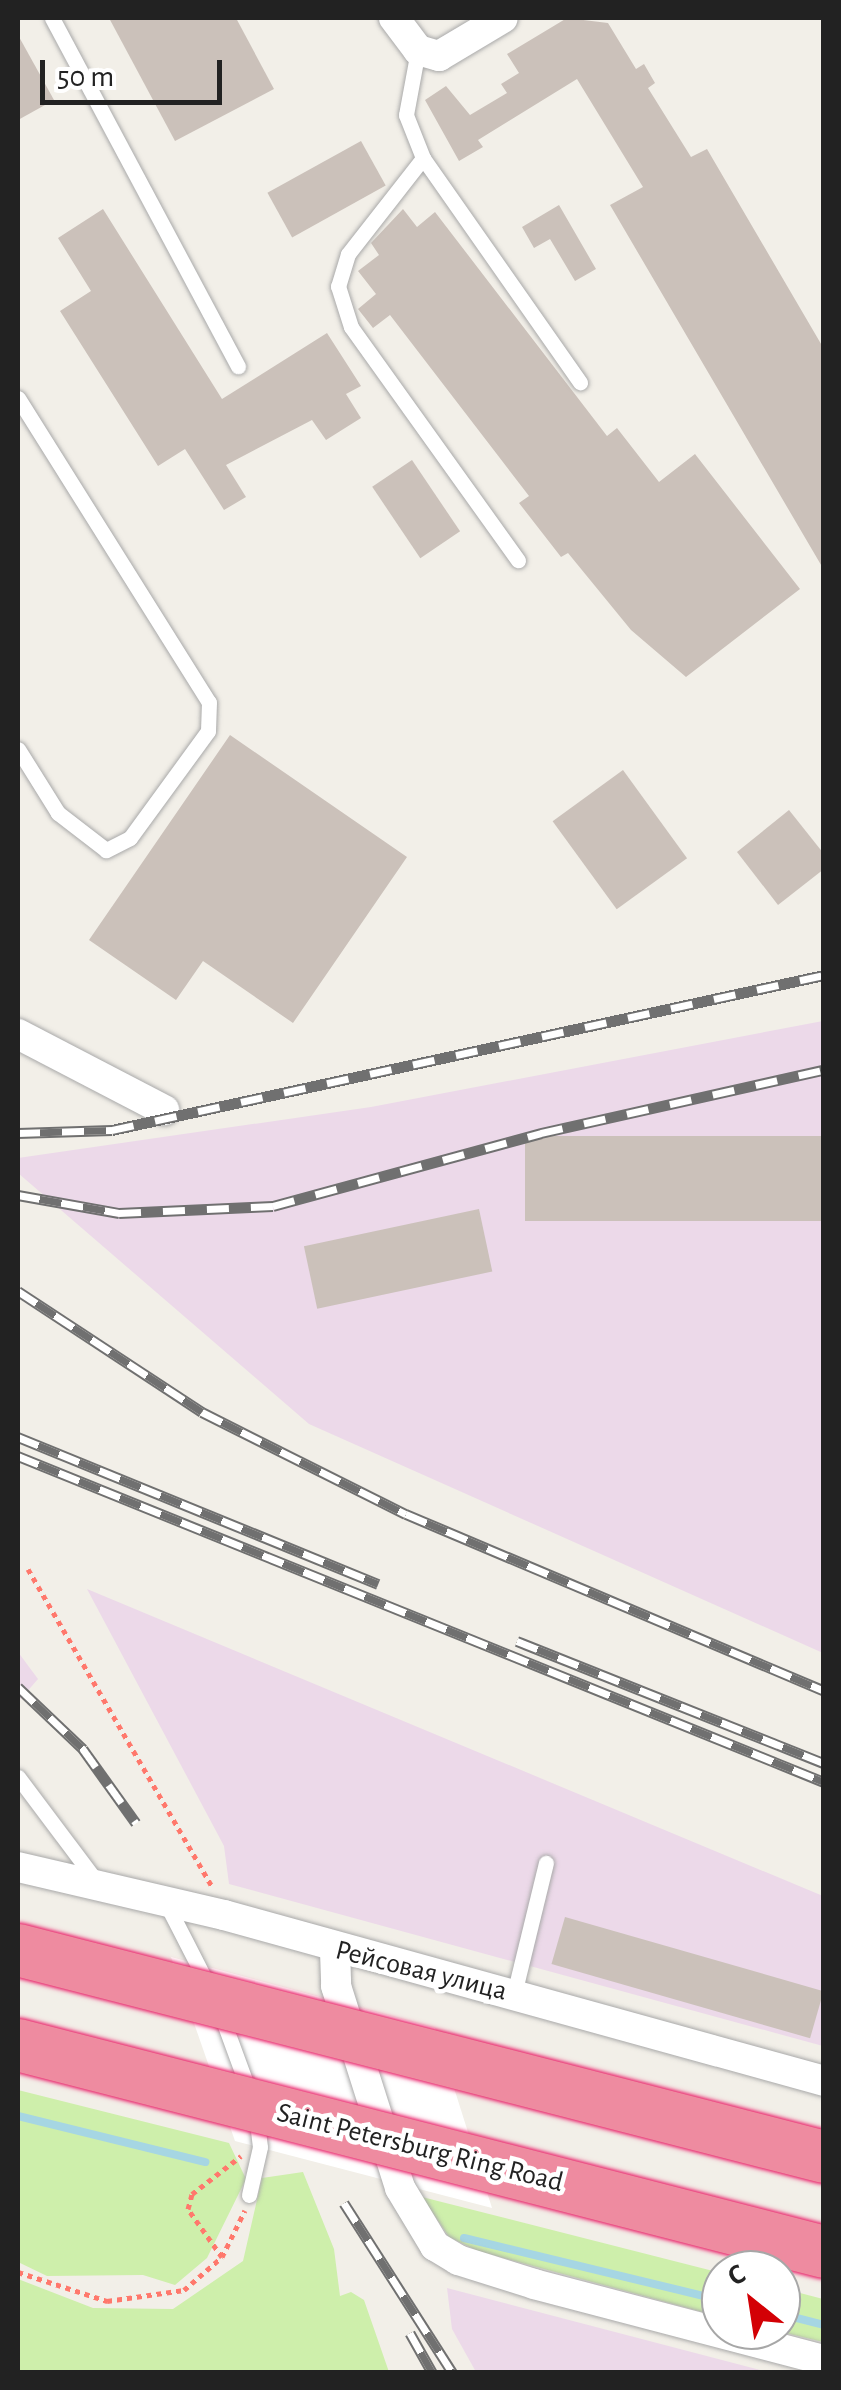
<!DOCTYPE html>
<html>
<head>
<meta charset="utf-8">
<style>
  body { margin:0 }
  #map { position:relative; width:841px; height:2390px; overflow:hidden; background:#f2efe8; font-family:"Alegreya Sans",sans-serif }
  div>[style] { position:absolute }
  [style*='--x'] { left:calc(var(--x)*1px); top:calc(var(--y)*1px); width:calc(var(--w)*1px); rotate:calc(var(--a)*1deg) }
  .industrial>* { inset:0; background:#ecd9e9 }
  .grass>* { inset:0; background:#ceefab }
  .pier>* { inset:0; background:#fff }
  .stream>* { height:8px; margin:-4px; padding:0 4px; transform-origin:4px; border-radius:4px; background:#a6d6e3 }
  .building>* { inset:0; background:#cbc1ba; transform-origin:0 0 }
  .path>* { height:5px; margin-top:-2.5px; transform-origin:0; background:repeating-linear-gradient(90deg,#ff786c 0 5px,transparent 0 10px) }
  .roads { filter:drop-shadow(0 0 2px #a9a9a9) drop-shadow(0 0 2px #a9a9a9) }
  .service>* { height:15px; margin:-7.5px; padding:0 7.5px; transform-origin:7.5px; border-radius:7.5px; background:#fff }
  .minor>* { height:30px; margin:-15px; padding:0 15px; transform-origin:15px; border-radius:15px; background:#fff }
  .rail>* { height:11px; margin-top:-5.5px; transform-origin:0; background:repeating-linear-gradient(90deg,#fff 0 22px,#707070 0 44px); box-sizing:border-box; border-block:2px solid #707070 }
  .bridges { filter:drop-shadow(0 0 2px #e91c67) drop-shadow(0 0 2px #e91c67) }
  .motorway-bridge>* { height:52px; margin:-26px; padding:0 26px; transform-origin:26px; border-radius:26px; background:#ee8ba0 }
  span { translate:-50% -50%; white-space:nowrap; text-align:center; line-height:1.15; -webkit-text-stroke:9px #fff; paint-order:stroke }
  .street-label { font-size:28px; color:#222 }
  .frame { position:absolute; inset:0; border:20px solid #222; pointer-events:none }
  .north { position:absolute; left:701px; top:2250px; width:100px; height:100px; box-sizing:border-box; background:#fff; border:2px solid #a7a7a7; border-radius:50%; rotate:330deg; font-size:28px; font-weight:700; line-height:40px; text-align:center; color:#222 }
  .north::after { content:''; display:block; margin:auto; width:35px; height:45px; background:#d30005; clip-path:polygon(50% 0,100% 100%,50% 72%,0 100%) }
  .scale { position:absolute; left:40px; top:60px; width:182px; height:45px; box-sizing:border-box; border:5px solid #222; border-top:0; padding-left:12px; font-size:30px; line-height:35px; white-space:nowrap; color:#222; -webkit-text-stroke:8px #fff; paint-order:stroke }
</style>
</head>
<body>
<div id="map">
  <div class="industrial">
    <div style="clip-path:polygon(823px 1021px,823px 1653px,309px 1424px,18px 1173px,18px 1158px,371px 1107px)"></div>
    <div style="clip-path:polygon(87px 1589px,823px 1896px,823px 2046px,229px 1884px,224px 1846px)"></div>
    <div style="clip-path:polygon(18px 1652px,38px 1679px,18px 1702px)"></div>
    <div style="clip-path:polygon(447px 2288px,768px 2372px,476px 2372px,452px 2329px)"></div>
  </div>
  <div class="grass">
    <div style="clip-path:polygon(18px 2090px,229px 2143px,246px 2179px,207px 2258px,175px 2285px,143px 2275px,47px 2276px,18px 2262px)"></div>
    <div style="clip-path:polygon(303px 2172px,334px 2249px,340px 2296px,351px 2292px,364px 2300px,389px 2372px,18px 2372px,18px 2279px,93px 2308px,173px 2309px,243px 2261px,262px 2178px)"></div>
    <div style="clip-path:polygon(422px 2197px,721px 2273px,721px 2317px,478px 2251px,449px 2237px)"></div>
    <div style="clip-path:polygon(781px 2288px,823px 2299px,823px 2342px,773px 2330px,781px 2330px)"></div>
  </div>
  <div class="pier">
    <div style="clip-path:polygon(171px 1957px,435px 2028px,492px 2208px,235px 2141px)"></div>
  </div>
  <div class="stream">
    <div style="--x:18;--y:2116;--w:193;--a:13.8"></div>
    <div style="--x:464;--y:2238;--w:264;--a:13.6"></div>
    <div style="--x:781;--y:2314;--w:44;--a:14.3"></div>
  </div>
  <div class="building">
    <div style="clip-path:polygon(109px 18px,236px 18px,274px 89px,175px 141px)"></div>
    <div style="clip-path:polygon(567px 18px,608px 23px,636px 69px,644px 64px,655px 83px,648px 88px,691px 157px,707px 149px,824px 349px,824px 570px,610px 205px,643px 187px,577px 79px,478px 140px,483px 147px,459px 161px,425px 100px,446px 86px,470px 115px,507px 93px,501px 84px,519px 73px,507px 54px)"></div>
    <div style="clip-path:polygon(18px 35px,54px 100px,18px 120px)"></div>
    <div style="left:361px;top:141px;width:51px;height:107px;rotate:61deg"></div>
    <div style="clip-path:polygon(559px 205px,596px 269px,575px 281px,550px 239px,534px 248px,522px 227px)"></div>
    <div style="clip-path:polygon(103px 209px,222px 399px,327px 333px,361px 386px,346px 394px,361px 418px,326px 440px,312px 420px,226px 465px,246px 497px,224px 510px,185px 449px,158px 466px,60px 311px,91px 291px,58px 238px)"></div>
    <div style="clip-path:polygon(403px 209px,417px 227px,435px 212px,607px 436px,617px 428px,659px 482px,695px 454px,800px 589px,686px 677px,631px 630px,568px 553px,561px 557px,519px 503px,529px 496px,390px 315px,373px 328px,358px 309px,376px 294px,358px 271px,379px 255px,371px 243px)"></div>
    <div style="left:412px;top:460px;width:86px;height:48px;rotate:56deg"></div>
    <div style="clip-path:polygon(230px 735px,407px 857px,293px 1023px,203px 961px,176px 1000px,89px 940px)"></div>
    <div style="left:623px;top:770px;width:109px;height:87px;rotate:54deg"></div>
    <div style="clip-path:polygon(789px 810px,824px 854px,824px 869px,778px 905px,737px 852px)"></div>
    <div style="left:824px;top:1136px;width:85px;height:299px;rotate:90deg"></div>
    <div style="left:479px;top:1209px;width:64px;height:179px;rotate:78deg"></div>
    <div style="left:565px;top:1917px;width:269px;height:49px;rotate:16deg"></div>
  </div>
  <div class="path">
    <div style="--x:28;--y:1569;--w:367;--a:59.9"></div>
    <div style="--x:222;--y:2257;--w:59;--a:-125.3"></div>
    <div style="--x:188;--y:2209;--w:16;--a:-75"></div>
    <div style="--x:192;--y:2194;--w:62;--a:-37.8"></div>
    <div style="--x:18;--y:2272;--w:94;--a:18"></div>
    <div style="--x:107;--y:2301;--w:78;--a:-8.1"></div>
    <div style="--x:184;--y:2290;--w:50;--a:-41"></div>
    <div style="--x:222;--y:2257;--w:52;--a:-63.9"></div>
  </div>
  <div class="roads">
    <div class="service">
      <div style="--x:52;--y:18;--w:395;--a:61.9"></div>
      <div style="--x:418;--y:50;--w:66;--a:100.5"></div>
      <div style="--x:406;--y:115;--w:46;--a:68.4"></div>
      <div style="--x:423;--y:158;--w:274;--a:55"></div>
      <div style="--x:423;--y:158;--w:122;--a:128"></div>
      <div style="--x:348;--y:254;--w:34;--a:107"></div>
      <div style="--x:338;--y:286;--w:43;--a:72.4"></div>
      <div style="--x:351;--y:327;--w:287;--a:54.4"></div>
      <div style="--x:18;--y:398;--w:359;--a:57.9"></div>
      <div style="--x:209;--y:702;--w:29;--a:92"></div>
      <div style="--x:208;--y:731;--w:132;--a:126.1"></div>
      <div style="--x:130;--y:838;--w:27;--a:153"></div>
      <div style="--x:106;--y:850;--w:61;--a:-142.4"></div>
      <div style="--x:58;--y:813;--w:75;--a:-122"></div>
      <div style="--x:18;--y:1777;--w:130;--a:53.1"></div>
      <div style="--x:167;--y:1905;--w:92;--a:62.9"></div>
      <div style="--x:514;--y:1994;--w:135;--a:-76.3"></div>
      <div style="--x:220;--y:2012;--w:87;--a:69.9"></div>
      <div style="--x:249;--y:2195;--w:49;--a:-77.1"></div>
      <div style="--x:260;--y:2147;--w:31;--a:-97"></div>
    </div>
    <div class="minor">
      <div style="--x:394;--y:18;--w:40;--a:53"></div>
      <div style="--x:418;--y:50;--w:22;--a:16"></div>
      <div style="--x:439;--y:56;--w:74;--a:-30.7"></div>
      <div style="--x:18;--y:1034;--w:165;--a:27.5"></div>
      <div style="--x:18;--y:1867;--w:212;--a:13.1"></div>
      <div style="--x:224;--y:1915;--w:623;--a:15.46"></div>
      <div style="--x:335;--y:1951;--w:35;--a:88"></div>
      <div style="--x:336;--y:1986;--w:212;--a:72.4"></div>
      <div style="--x:400;--y:2188;--w:68;--a:58.9"></div>
      <div style="--x:435;--y:2246;--w:27;--a:31"></div>
      <div style="--x:458;--y:2260;--w:80;--a:17.5"></div>
      <div style="--x:534;--y:2284;--w:300;--a:14.7"></div>
    </div>
  </div>
  <div class="rail">
    <div style="--x:18;--y:1133;--w:94;--a:-1.8"></div>
    <div style="--x:112;--y:1130;--w:729;--a:-12.28"></div>
    <div style="--x:18;--y:1195;--w:103;--a:10.1"></div>
    <div style="--x:119;--y:1213;--w:154;--a:-2.6"></div>
    <div style="--x:273;--y:1206;--w:278;--a:-15.2"></div>
    <div style="--x:541;--y:1133;--w:290;--a:-12.6"></div>
    <div style="--x:18;--y:1291;--w:220;--a:33.3"></div>
    <div style="--x:202;--y:1412;--w:228;--a:26.6"></div>
    <div style="--x:406;--y:1514;--w:454;--a:22.9"></div>
    <div style="--x:18;--y:1437;--w:389;--a:22.2"></div>
    <div style="--x:18;--y:1456;--w:869;--a:22.02"></div>
    <div style="--x:517;--y:1641;--w:330;--a:21.7"></div>
    <div style="--x:18;--y:1687;--w:90;--a:43.6"></div>
    <div style="--x:83;--y:1749;--w:91;--a:54.4"></div>
    <div style="--x:344;--y:2203;--w:201;--a:57.4"></div>
    <div style="--x:410;--y:2333;--w:45;--a:60.6"></div>
  </div>
  <div class="bridges">
    <div class="motorway-bridge">
      <div style="--x:18;--y:1950;--w:832;--a:14.4"></div>
      <div style="--x:18;--y:2045;--w:832;--a:14.4"></div>
    </div>
  </div>
  <div class="street-label">
    <span style="left:421px;top:1971px;rotate:14deg">Рейсовая улица</span>
    <span style="left:420px;top:2148px;rotate:14deg">Saint Petersburg Ring Road</span>
  </div>
  <div class="frame"></div>
  <div class="north">С</div>
  <div class="scale">50 m</div>
</div>
</body>
</html>
